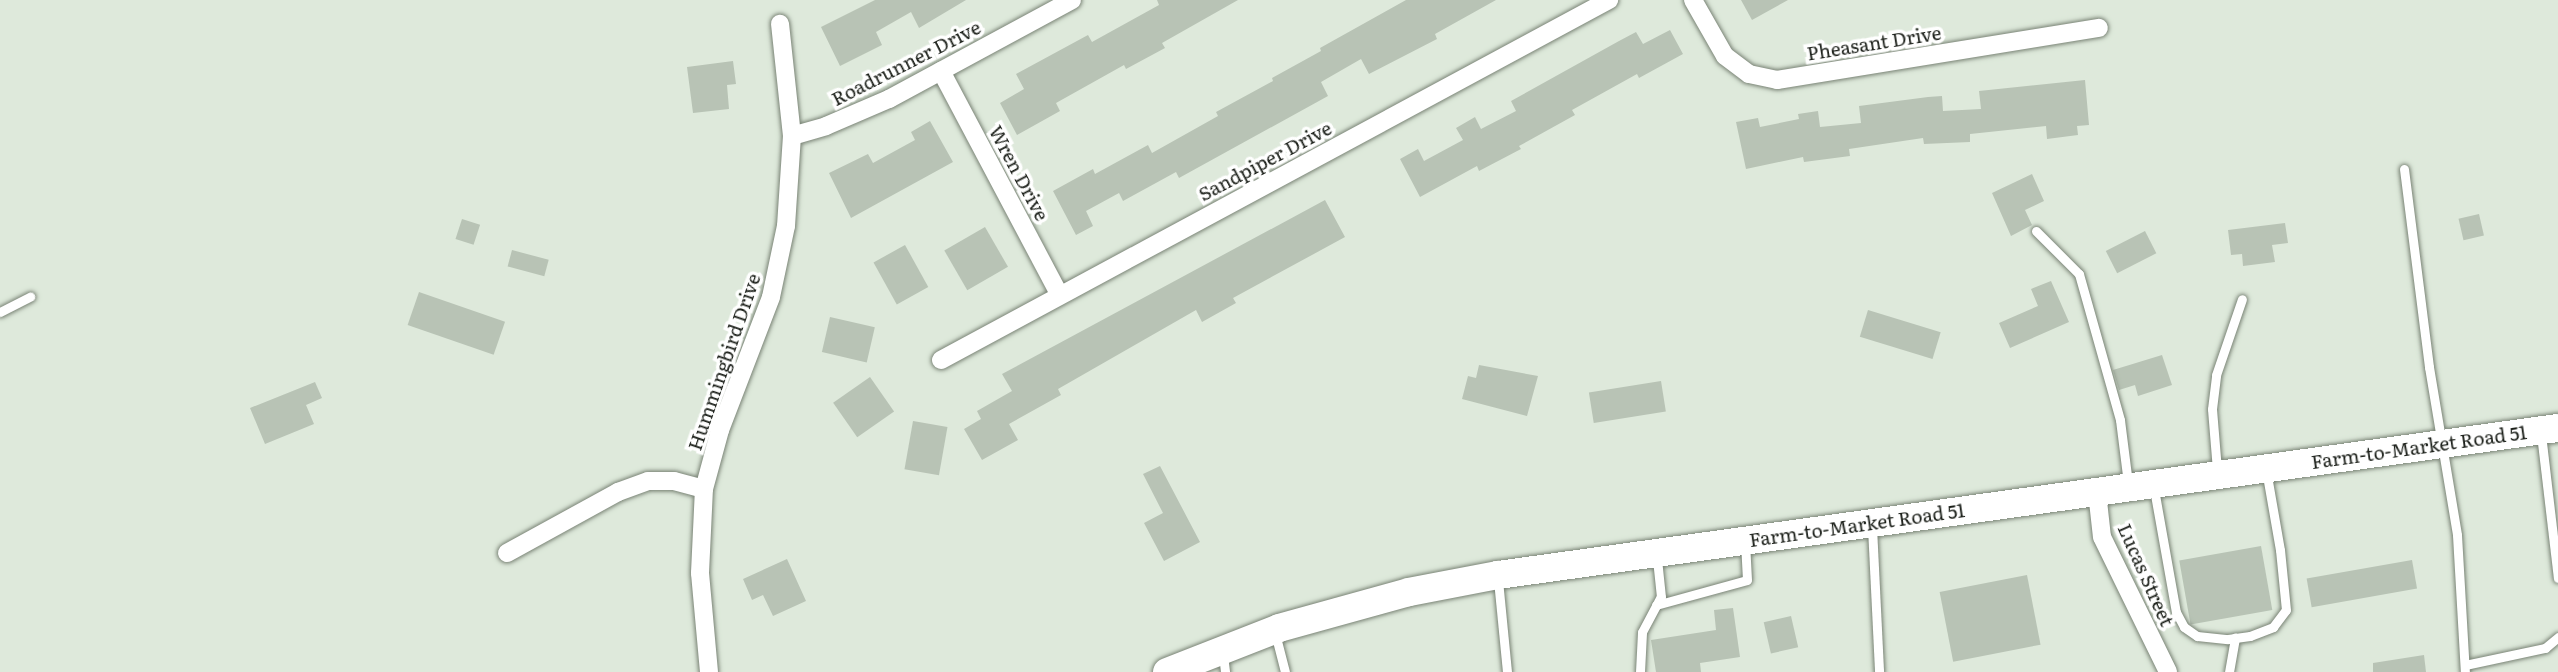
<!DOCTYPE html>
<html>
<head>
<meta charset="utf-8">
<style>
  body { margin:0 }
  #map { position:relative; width:2558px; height:672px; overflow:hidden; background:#dee9db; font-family:Literata,serif }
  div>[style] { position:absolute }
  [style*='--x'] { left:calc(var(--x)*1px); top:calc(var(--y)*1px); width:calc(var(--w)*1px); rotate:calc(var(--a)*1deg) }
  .building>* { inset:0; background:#b8c3b5; transform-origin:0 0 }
  .roads { filter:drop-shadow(0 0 2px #798375) drop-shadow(0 0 2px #798375) }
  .service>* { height:9px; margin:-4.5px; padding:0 4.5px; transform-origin:4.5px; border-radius:4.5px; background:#fff }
  .minor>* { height:18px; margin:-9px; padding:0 9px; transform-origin:9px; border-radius:9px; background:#fff }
  .primary>* { height:28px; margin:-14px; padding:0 14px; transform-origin:14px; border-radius:14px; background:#fff }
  span { translate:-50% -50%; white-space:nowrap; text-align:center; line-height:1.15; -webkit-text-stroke:7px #fff; paint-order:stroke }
  .street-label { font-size:19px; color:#1b1f19 }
</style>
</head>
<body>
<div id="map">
  <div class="building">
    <div style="clip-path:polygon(875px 0,966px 0,919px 28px,911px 12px,876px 32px,882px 45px,840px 66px,821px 27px)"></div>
    <div style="clip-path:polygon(1157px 0,1238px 0,1162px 43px,1165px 48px,1126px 69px,1124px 65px,1056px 103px,1060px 111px,1017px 135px,1000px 103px,1024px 89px,1016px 74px,1088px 35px,1092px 42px,1159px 5px)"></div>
    <div style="clip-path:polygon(1406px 0,1496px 0,1435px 34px,1437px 39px,1369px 74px,1361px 59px,1321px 82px,1328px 96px,1179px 178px,1176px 172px,1123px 201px,1119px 193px,1086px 211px,1093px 226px,1076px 235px,1053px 191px,1093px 169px,1095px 174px,1148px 145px,1152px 153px,1218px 116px,1216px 112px,1273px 81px,1272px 78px,1321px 51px,1320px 48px)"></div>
    <div style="clip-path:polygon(1741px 0,1788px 0,1752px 20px)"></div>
    <div style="clip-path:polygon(1670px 30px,1683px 54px,1639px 78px,1637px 74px,1572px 110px,1575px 115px,1519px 146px,1521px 149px,1479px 171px,1477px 166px,1420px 197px,1400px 159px,1418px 149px,1424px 161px,1463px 140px,1456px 128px,1475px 117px,1481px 129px,1516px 111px,1511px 101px,1619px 41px,1636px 32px,1643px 44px)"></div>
    <div style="clip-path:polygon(733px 61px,736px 84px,727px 85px,729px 109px,693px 113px,687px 67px)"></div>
    <div style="clip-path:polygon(2085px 80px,2089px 125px,2077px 126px,2078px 135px,2047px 139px,2046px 126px,1970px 134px,1970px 142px,1924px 144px,1923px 138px,1849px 149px,1850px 156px,1804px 162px,1803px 157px,1746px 169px,1736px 122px,1758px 118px,1760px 127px,1799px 119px,1798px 114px,1818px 111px,1820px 127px,1861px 123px,1859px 106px,1928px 97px,1942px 96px,1943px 111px,1981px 109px,1979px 91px)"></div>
    <div style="clip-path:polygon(930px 121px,953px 162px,851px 218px,829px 173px,868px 154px,873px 163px,915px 140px,911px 132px)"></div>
    <div style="clip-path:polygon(2032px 174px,2044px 201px,2025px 210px,2032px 225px,2011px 236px,1992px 193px)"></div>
    <div style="clip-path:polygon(1325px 200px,1345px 237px,1233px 298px,1236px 303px,1202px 322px,1196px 310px,1058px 389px,1061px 395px,1009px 424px,1018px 440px,982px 460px,964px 429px,981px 419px,977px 411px,1012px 391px,1002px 374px)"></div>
    <div style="left:2479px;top:214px;width:22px;height:21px;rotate:77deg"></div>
    <div style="left:462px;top:219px;width:19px;height:21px;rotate:18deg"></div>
    <div style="clip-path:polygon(2285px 223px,2288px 243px,2272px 245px,2275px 262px,2243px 266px,2242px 254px,2231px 255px,2228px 230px)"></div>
    <div style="left:985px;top:227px;width:46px;height:47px;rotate:60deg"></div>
    <div style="left:2145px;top:231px;width:25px;height:44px;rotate:63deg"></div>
    <div style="left:905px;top:245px;width:48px;height:36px;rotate:61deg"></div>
    <div style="left:512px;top:250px;width:38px;height:17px;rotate:15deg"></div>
    <div style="clip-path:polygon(2051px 281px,2069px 322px,2010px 348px,1999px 323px,2038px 306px,2031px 289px)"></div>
    <div style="left:419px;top:292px;width:91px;height:35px;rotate:19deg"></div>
    <div style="left:1868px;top:310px;width:76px;height:28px;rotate:17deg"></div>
    <div style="left:830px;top:317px;width:46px;height:36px;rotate:13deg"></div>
    <div style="clip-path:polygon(2162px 355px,2172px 385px,2138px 396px,2135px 385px,2119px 390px,2113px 370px)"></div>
    <div style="clip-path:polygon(1479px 365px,1538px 376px,1527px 416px,1462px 399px,1468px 376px,1476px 378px)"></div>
    <div style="left:870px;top:377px;width:42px;height:45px;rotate:55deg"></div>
    <div style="left:1661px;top:381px;width:31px;height:73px;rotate:81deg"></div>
    <div style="clip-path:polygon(315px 382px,322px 398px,306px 405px,314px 424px,265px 444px,250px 408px)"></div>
    <div style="left:913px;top:421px;width:35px;height:49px;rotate:10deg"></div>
    <div style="clip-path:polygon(1160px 466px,1200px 542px,1164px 561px,1144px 523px,1163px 513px,1143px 474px)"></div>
    <div style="left:2261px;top:546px;width:65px;height:83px;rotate:80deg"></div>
    <div style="clip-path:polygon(787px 559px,806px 601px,773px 616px,763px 595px,752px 600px,743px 579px)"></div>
    <div style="left:2412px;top:560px;width:29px;height:107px;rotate:80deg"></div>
    <div style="left:2027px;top:575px;width:71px;height:89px;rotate:79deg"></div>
    <div style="clip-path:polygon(1733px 608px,1740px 657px,1700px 663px,1701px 672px,1656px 672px,1651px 640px,1716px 630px,1714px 610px)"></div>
    <div style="left:1791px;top:616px;width:32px;height:28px;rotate:77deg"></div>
    <div style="clip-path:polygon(2424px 655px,2426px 672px,2373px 672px,2373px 663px)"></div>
  </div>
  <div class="roads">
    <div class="service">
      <div style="--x:2404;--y:169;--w:200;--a:82.8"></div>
      <div style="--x:2429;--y:367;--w:170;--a:80.5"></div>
      <div style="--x:2457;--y:535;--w:137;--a:86.7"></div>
      <div style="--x:2036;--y:231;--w:61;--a:45"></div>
      <div style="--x:2079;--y:274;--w:152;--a:74.3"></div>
      <div style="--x:2120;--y:420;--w:64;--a:82.8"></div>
      <div style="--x:0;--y:312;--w:34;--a:-27"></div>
      <div style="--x:2541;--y:434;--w:145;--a:83.3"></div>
      <div style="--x:2217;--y:470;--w:61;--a:-94.7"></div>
      <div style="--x:2212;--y:409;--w:34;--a:-83"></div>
      <div style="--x:2216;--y:375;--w:80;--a:-71.1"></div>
      <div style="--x:2154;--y:489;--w:125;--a:79.9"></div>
      <div style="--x:2176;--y:612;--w:17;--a:62"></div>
      <div style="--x:2184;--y:627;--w:16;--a:35"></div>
      <div style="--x:2197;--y:636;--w:31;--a:6"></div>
      <div style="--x:2228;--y:639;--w:22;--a:-8"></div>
      <div style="--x:2250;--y:636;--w:25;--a:-21"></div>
      <div style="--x:2273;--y:627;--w:21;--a:-53"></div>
      <div style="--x:2286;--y:610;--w:60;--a:-95.7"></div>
      <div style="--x:2280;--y:550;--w:81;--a:-99.9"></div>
      <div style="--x:1872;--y:527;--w:145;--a:87.2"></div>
      <div style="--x:1498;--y:580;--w:92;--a:84.4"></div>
      <div style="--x:1656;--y:605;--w:94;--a:-15.4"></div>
      <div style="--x:1747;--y:580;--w:37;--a:-93"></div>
      <div style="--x:1275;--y:633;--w:40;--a:75.6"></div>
      <div style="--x:1223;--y:655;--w:17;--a:83"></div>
      <div style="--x:2465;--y:665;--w:82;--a:-12"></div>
      <div style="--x:2545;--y:648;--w:17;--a:-40"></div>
      <div style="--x:1640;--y:672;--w:40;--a:-87.1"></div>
      <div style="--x:1642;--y:632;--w:40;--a:-62"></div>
      <div style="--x:1661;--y:597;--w:39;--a:-96"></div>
      <div style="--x:2229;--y:672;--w:35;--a:-80"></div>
    </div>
    <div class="minor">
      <div style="--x:1693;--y:0;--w:64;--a:60.3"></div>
      <div style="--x:1725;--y:56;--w:30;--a:37"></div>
      <div style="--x:1749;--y:74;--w:29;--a:12"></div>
      <div style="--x:1777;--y:80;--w:326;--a:-9.2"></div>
      <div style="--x:941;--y:71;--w:252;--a:62.1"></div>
      <div style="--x:792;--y:136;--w:35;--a:-16"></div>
      <div style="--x:826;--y:126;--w:69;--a:-23.2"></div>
      <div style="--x:889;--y:99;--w:208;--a:-28.4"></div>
      <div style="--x:941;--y:360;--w:759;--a:-28.32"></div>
      <div style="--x:2097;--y:492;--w:45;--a:83.7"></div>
      <div style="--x:2102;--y:537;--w:150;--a:63.9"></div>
      <div style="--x:507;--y:553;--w:127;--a:-28.8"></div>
      <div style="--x:618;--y:492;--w:32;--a:-20"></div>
      <div style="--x:648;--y:481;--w:26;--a:0"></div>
      <div style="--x:674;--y:481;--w:31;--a:15"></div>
      <div style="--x:709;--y:672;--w:99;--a:-95.2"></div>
      <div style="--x:700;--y:573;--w:84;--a:-87.3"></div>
      <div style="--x:704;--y:489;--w:61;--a:-74.8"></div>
      <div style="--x:720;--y:430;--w:142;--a:-69"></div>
      <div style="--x:771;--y:297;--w:73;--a:-78.1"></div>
      <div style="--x:786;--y:226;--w:90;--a:-86.2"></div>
      <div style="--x:792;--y:136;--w:113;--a:-96.1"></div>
    </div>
    <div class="primary">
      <div style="--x:1167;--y:672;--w:120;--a:-21.4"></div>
      <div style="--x:1279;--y:628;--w:135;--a:-15.5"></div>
      <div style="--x:1409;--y:592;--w:91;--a:-10.8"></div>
      <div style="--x:1498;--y:575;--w:1070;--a:-7.9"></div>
    </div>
  </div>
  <div class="street-label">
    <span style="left:1874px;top:43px;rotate:-9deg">Pheasant Drive</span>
    <span style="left:906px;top:63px;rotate:-27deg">Roadrunner Drive</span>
    <span style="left:1265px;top:161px;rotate:-28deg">Sandpiper Drive</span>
    <span style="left:1019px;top:173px;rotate:62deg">Wren Drive</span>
    <span style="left:724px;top:362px;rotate:-71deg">Hummingbird Drive</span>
    <span style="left:2419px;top:447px;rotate:-8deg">Farm-to-Market Road 51</span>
    <span style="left:1857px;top:525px;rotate:-8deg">Farm-to-Market Road 51</span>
    <span style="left:2146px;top:575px;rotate:66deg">Lucas Street</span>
  </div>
</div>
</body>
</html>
